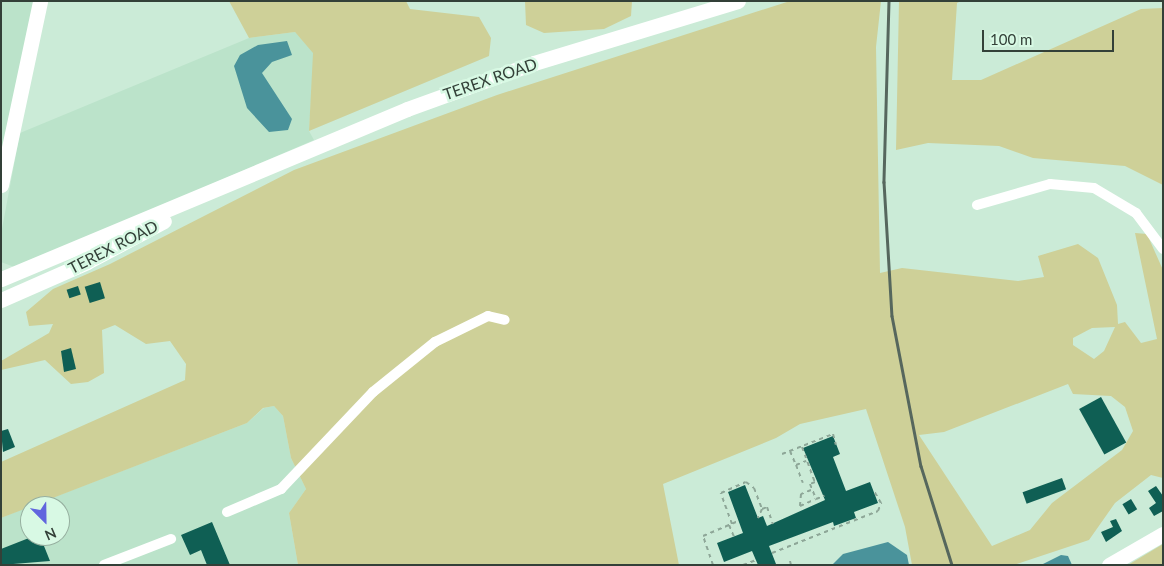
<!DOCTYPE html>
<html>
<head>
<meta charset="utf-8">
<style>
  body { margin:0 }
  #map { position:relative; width:1164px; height:566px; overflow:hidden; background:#cbebd7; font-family:Lato,sans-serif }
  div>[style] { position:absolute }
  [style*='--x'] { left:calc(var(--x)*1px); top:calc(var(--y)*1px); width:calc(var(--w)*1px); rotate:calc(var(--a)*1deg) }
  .built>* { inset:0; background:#bbe3ca }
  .green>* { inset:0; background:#ced098 }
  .water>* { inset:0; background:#4a939b }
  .building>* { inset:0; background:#0f5f54; transform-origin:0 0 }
  .path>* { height:2px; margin-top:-1px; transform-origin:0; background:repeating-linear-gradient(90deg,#8ea798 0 4px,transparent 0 8px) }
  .street>* { height:10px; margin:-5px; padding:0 5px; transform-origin:5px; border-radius:5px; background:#fff }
  .secondary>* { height:15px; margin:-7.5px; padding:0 7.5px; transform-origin:7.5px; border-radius:7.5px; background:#fff }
  .rail>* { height:2.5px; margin:-1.25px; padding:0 1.25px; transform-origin:1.25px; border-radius:1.25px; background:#56675d }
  span { translate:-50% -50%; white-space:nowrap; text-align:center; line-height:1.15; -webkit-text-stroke:5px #d8f9e4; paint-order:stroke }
  .street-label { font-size:16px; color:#334038 }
  .frame { position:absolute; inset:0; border:2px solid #334038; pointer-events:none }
  .north { position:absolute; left:20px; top:496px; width:50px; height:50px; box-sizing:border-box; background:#d8f9e4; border:1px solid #96af9f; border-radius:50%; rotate:157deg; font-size:14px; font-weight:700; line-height:20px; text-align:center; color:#334038 }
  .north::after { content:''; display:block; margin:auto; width:18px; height:22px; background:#6166de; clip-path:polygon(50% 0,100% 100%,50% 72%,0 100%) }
  .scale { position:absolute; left:982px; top:30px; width:132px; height:22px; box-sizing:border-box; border:2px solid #334038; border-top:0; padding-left:6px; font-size:15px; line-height:18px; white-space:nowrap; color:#334038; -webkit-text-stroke:4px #d8f9e4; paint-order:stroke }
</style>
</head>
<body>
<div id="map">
  <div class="built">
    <div style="clip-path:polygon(1px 1px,36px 1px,1px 166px)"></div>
    <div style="clip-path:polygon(295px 32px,314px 53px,309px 131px,314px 140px,17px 268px,1px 262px,1px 234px,20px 133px,249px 38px)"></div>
    <div style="clip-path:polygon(274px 406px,283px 416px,291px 458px,306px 489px,289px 513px,298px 565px,1px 565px,1px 518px,30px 506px,30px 536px,60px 536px,60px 506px,31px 506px,247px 423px,264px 408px)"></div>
  </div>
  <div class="green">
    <div style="clip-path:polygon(229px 1px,406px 1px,410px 9px,479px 17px,491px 38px,489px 56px,309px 131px,313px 53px,295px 32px,249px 38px)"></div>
    <div style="clip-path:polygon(525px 1px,632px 1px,631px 16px,604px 29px,544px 33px,526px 25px)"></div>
    <div style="clip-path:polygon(evenodd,790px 1px,881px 1px,876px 47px,880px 273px,902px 268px,1018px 281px,1044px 277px,1038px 256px,1078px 244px,1098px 258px,1117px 305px,1118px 324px,1125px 322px,1141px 343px,1157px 339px,1135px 233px,1147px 234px,1163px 270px,1163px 478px,1151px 475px,1115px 503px,1089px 540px,1014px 565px,912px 565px,905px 527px,866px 409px,800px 424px,776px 438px,663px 484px,679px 565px,298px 565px,289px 513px,306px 489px,291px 458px,283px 416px,274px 406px,263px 408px,247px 423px,1px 518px,1px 462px,185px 380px,186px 364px,170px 341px,146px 344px,115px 325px,102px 330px,104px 373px,88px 382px,71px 384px,45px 360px,1px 370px,1px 361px,49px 333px,53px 324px,29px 326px,26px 312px,53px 289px,110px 264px,294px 170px,497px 95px,790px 1px,1115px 327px,1104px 351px,1094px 359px,1073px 345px,1073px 338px,1092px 328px,1115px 327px,790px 1px,1068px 384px,1073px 394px,1111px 396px,1125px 407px,1133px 431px,1122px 450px,1052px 503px,1030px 530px,992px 546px,919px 435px,944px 432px,1068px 384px)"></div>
    <div style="clip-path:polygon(899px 1px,961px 1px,957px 3px,952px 80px,981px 80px,1141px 9px,1163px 8px,1163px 185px,1125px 166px,1033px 158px,999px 146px,928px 143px,896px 150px)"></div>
    <div style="clip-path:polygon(1163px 544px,1163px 565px,1128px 565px)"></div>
  </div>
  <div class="water">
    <div style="clip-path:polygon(287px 41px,292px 55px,272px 62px,262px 73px,292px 119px,288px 130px,269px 132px,247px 108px,234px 66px,240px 55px,258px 45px)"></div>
    <div style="clip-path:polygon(888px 542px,907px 555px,909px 565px,832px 565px,843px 554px)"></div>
    <div style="clip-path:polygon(1061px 555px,1068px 556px,1072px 565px,1041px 565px)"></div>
  </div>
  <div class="building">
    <div style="left:100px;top:282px;width:17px;height:16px;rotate:73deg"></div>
    <div style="left:78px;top:286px;width:9px;height:12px;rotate:72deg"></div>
    <div style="clip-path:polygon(71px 348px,76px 369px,64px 372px,61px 351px)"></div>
    <div style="left:1101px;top:397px;width:52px;height:25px;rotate:61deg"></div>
    <div style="clip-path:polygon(8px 429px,15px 447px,3px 452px,1px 431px)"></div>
    <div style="clip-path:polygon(833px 436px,840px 454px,833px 457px,846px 491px,870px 482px,878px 503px,854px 512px,856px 518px,834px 526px,833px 522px,769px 546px,776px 564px,758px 565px,752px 551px,724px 562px,717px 543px,743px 533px,728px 492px,745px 485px,758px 518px,763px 516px,767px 526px,825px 500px,803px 448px)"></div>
    <div style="left:1062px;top:478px;width:12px;height:42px;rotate:70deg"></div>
    <div style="clip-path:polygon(1156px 486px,1163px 496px,1163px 511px,1154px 516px,1149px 508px,1156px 503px,1148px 491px)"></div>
    <div style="left:1131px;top:499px;width:12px;height:10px;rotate:59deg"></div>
    <div style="clip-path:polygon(1116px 519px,1122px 531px,1106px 542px,1101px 532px,1113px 527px,1110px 521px)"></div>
    <div style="clip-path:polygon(212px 522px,230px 565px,207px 565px,201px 550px,190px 555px,181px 535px)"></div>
    <div style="clip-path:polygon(34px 536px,40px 536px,50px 561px,1px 565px,1px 549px)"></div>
  </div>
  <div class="path">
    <div style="--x:802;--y:447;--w:37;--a:70"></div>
    <div style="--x:815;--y:482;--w:5;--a:158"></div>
    <div style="--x:810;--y:484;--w:16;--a:68"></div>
    <div style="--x:816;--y:499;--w:9;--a:-21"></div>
    <div style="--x:790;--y:451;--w:15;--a:67"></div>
    <div style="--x:796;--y:465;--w:11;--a:-22"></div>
    <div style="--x:782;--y:454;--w:55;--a:-21.4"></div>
    <div style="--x:833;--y:434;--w:11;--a:75"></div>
    <div style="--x:796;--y:465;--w:19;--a:69"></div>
    <div style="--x:811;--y:490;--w:11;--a:158"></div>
    <div style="--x:801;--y:494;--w:12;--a:95"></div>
    <div style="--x:800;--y:506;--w:17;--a:-24"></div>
    <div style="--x:762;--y:509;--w:5;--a:-22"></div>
    <div style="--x:767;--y:507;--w:18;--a:71"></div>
    <div style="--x:732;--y:524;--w:33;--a:-110"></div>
    <div style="--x:721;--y:493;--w:27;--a:-24"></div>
    <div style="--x:746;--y:482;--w:10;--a:37"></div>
    <div style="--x:754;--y:488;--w:22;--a:69"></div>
    <div style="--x:762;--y:509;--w:10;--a:114"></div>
    <div style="--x:729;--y:525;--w:13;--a:67"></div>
    <div style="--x:772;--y:553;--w:114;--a:-21.6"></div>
    <div style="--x:878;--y:511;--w:9;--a:-69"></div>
    <div style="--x:881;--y:503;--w:14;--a:-120"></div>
    <div style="--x:790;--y:561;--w:4;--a:76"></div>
    <div style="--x:713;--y:565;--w:31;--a:-109"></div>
    <div style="--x:703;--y:536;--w:39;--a:-23"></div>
    <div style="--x:743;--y:565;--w:14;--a:-21"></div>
  </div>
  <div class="street">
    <div style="--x:977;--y:205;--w:76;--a:-16"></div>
    <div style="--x:1050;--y:184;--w:44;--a:5.2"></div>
    <div style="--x:1094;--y:188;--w:49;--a:30.8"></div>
    <div style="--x:1136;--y:213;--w:45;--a:53.1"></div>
    <div style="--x:227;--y:512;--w:59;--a:-23.1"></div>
    <div style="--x:281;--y:489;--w:134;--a:-46.5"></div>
    <div style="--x:373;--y:392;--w:80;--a:-38.9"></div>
    <div style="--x:435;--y:342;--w:59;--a:-26.1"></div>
    <div style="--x:488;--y:316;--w:17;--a:13"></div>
    <div style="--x:104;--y:565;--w:72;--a:-21.2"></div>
  </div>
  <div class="secondary">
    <div style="--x:1;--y:185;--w:188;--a:-78"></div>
    <div style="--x:1;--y:279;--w:440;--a:-22.7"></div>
    <div style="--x:407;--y:109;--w:135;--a:-19.9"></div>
    <div style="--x:534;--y:63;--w:213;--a:-16.9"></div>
    <div style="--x:1;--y:300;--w:94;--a:-23.8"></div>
    <div style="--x:87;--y:262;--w:87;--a:-28"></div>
    <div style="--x:1109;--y:565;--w:62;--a:-29.9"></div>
  </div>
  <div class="rail">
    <div style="--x:889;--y:1;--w:181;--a:91.6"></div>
    <div style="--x:884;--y:182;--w:134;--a:86.6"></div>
    <div style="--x:892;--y:316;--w:153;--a:79.1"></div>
    <div style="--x:921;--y:466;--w:104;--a:72.6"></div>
  </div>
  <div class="street-label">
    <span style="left:490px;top:79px;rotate:-19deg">TEREX ROAD</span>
    <span style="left:113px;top:247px;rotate:-27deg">TEREX ROAD</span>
  </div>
  <div class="frame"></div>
  <div class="north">N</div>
  <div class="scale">100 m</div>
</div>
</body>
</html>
